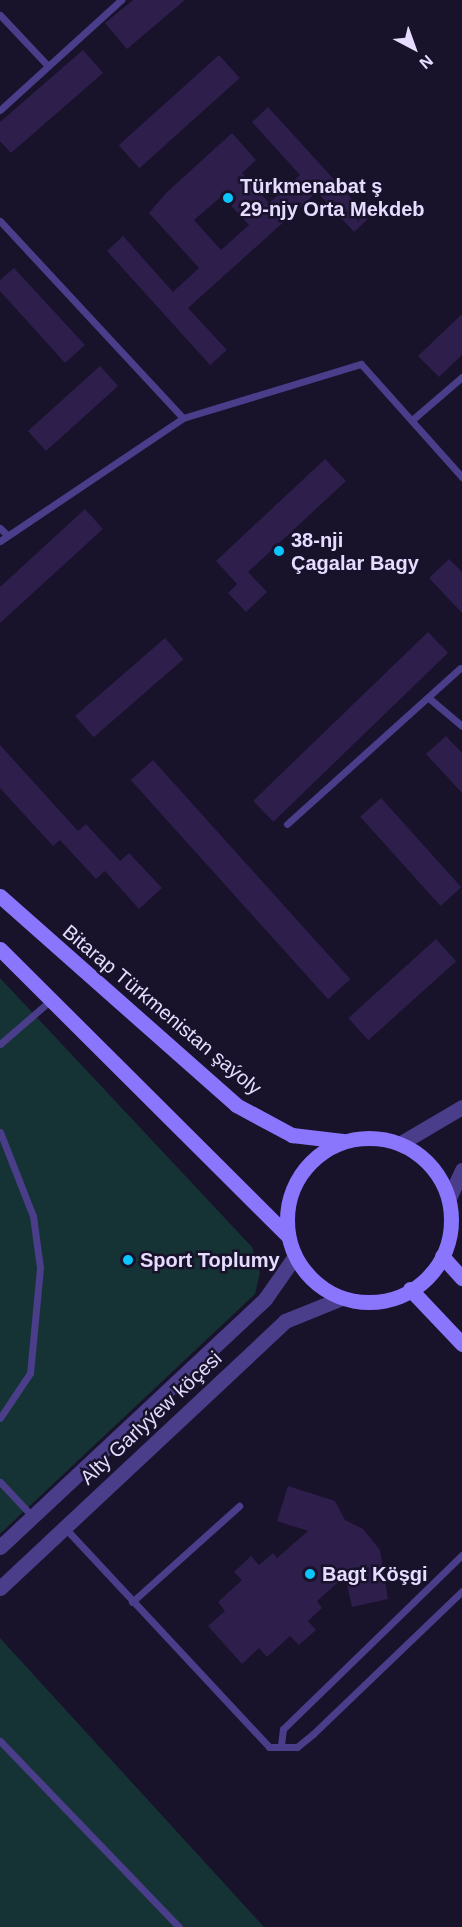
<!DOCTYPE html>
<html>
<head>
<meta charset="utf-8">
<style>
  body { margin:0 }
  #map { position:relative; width:462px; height:1927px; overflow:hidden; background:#19122b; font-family:Arial,sans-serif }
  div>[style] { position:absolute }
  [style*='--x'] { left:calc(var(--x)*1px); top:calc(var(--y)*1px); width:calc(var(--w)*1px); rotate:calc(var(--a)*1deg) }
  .green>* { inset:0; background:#153235 }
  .building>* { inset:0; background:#2d1e4c; transform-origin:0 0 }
  .service>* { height:7px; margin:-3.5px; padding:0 3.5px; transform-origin:3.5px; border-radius:3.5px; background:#4a3d89 }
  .tertiary>* { height:15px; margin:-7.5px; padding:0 7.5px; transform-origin:7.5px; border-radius:7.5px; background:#4a3d89 }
  .secondary>* { height:15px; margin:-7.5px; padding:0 7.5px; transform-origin:7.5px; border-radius:7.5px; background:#8a75fd }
  .secondary>.ring { margin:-7.5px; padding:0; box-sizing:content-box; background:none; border:15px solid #8a75fd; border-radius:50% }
  .dots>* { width:16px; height:16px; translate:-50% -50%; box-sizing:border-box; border:3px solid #19122b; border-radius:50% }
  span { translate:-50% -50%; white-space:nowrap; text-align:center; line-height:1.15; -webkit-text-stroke:5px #19122b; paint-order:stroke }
  .poi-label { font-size:20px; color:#e5dcff; font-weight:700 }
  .left { translate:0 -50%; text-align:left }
  .street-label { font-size:20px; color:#e5dcff }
  .north { position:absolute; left:384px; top:18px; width:60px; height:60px; -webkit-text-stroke:4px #19122b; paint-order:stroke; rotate:139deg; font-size:16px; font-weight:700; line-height:24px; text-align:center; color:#e5dcff }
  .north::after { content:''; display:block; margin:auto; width:21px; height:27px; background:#e5dcff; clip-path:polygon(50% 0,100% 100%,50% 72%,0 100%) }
</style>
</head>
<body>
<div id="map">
  <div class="green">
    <div style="clip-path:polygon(0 978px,252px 1247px,260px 1273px,255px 1294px,0 1534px)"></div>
    <div style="clip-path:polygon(0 1638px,264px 1927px,0 1927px)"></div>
  </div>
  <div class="building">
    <div style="clip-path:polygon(133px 0,185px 0,127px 49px,105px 23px)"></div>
    <div style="clip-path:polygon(83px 50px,103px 73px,11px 153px,0 141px,0 122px)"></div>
    <div style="left:219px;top:55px;width:31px;height:135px;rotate:48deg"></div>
    <div style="clip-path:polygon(evenodd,268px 107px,369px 218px,354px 232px,317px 192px,188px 308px,227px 350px,210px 365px,107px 251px,123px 236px,173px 292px,199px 268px,149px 213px,166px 193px,232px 133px,256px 160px,242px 173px,269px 203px,300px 175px,252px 122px,268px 107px,222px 196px,249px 225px,221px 250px,194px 220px,222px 196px)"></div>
    <div style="clip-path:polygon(14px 268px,85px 345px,65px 363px,0 291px,0 280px)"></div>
    <div style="clip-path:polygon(462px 314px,462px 355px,439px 377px,418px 356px)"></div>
    <div style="left:100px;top:366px;width:27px;height:97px;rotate:48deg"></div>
    <div style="clip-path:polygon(325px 459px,346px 481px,248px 572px,267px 592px,246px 612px,228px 593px,237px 584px,216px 561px)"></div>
    <div style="clip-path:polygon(85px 509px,103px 529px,0 623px,0 587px)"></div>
    <div style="clip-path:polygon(449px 559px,462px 572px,462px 613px,429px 578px)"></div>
    <div style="left:428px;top:632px;width:29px;height:243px;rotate:46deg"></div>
    <div style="left:165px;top:638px;width:28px;height:119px;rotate:49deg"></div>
    <div style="clip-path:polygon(446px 736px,462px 753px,462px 793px,426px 754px)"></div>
    <div style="clip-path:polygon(0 745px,78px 831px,86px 824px,120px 861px,129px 853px,162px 888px,139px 909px,105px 871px,96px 879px,60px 840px,53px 846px,0 788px)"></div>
    <div style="left:153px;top:760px;width:295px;height:30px;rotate:48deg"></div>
    <div style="left:381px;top:798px;width:120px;height:28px;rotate:48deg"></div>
    <div style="left:436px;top:939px;width:30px;height:118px;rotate:48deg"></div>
    <div style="clip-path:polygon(288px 1486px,335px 1501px,345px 1520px,363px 1529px,380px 1550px,388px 1599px,352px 1607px,345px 1576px,317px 1601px,322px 1608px,308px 1621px,316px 1630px,299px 1645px,290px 1636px,267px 1657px,259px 1648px,242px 1664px,208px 1626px,225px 1611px,218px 1602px,242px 1580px,234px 1572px,251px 1556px,259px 1565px,273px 1553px,277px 1558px,308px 1531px,277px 1521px)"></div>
  </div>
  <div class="service">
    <div style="--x:0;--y:15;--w:70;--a:46.7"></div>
    <div style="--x:0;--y:110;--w:164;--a:-42.3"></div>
    <div style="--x:0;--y:221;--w:269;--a:47.1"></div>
    <div style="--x:412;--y:420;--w:66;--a:-40.7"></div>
    <div style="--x:0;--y:528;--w:10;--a:45"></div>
    <div style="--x:0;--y:541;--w:220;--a:-33.9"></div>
    <div style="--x:183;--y:418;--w:186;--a:-16.9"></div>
    <div style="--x:361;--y:364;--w:152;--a:48.2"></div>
    <div style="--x:430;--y:699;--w:42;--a:40.2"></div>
    <div style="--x:287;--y:824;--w:233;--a:-42"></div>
    <div style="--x:0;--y:1044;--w:67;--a:-40.8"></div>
    <div style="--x:0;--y:1132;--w:90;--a:68.6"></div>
    <div style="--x:33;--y:1216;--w:52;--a:82.3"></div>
    <div style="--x:40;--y:1268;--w:105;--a:95.4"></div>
    <div style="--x:30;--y:1373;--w:54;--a:123.7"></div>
    <div style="--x:0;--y:1482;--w:48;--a:46.7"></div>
    <div style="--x:65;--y:1528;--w:299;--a:47"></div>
    <div style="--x:269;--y:1747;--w:28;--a:0"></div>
    <div style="--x:297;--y:1747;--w:21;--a:-39"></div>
    <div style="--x:313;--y:1734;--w:207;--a:-43.8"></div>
    <div style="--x:132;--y:1602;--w:144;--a:-41.9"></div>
    <div style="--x:0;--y:1741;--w:258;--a:46.1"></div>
    <div style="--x:281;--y:1745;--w:16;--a:-83"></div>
    <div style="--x:283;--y:1729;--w:250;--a:-44.2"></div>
  </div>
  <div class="tertiary">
    <div style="--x:401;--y:1143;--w:71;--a:-30.5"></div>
    <div style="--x:449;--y:1198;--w:31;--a:-65"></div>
    <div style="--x:0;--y:1547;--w:363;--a:-43.1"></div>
    <div style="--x:265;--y:1299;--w:52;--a:-55.1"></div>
    <div style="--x:0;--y:1588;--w:391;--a:-43.1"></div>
    <div style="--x:285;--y:1321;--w:61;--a:-22"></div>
  </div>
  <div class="secondary">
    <div style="--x:0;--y:896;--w:315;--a:41.5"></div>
    <div style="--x:236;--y:1105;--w:64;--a:28.2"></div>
    <div style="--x:292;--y:1135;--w:51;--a:6.7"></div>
    <div style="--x:0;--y:949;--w:407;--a:44.9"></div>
    <div class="ring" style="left:287px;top:1138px;width:149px;height:149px"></div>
    <div style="--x:442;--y:1256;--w:30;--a:48"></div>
    <div style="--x:410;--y:1289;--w:76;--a:46.6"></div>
  </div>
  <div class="dots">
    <div style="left:228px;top:198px;background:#0bc5fc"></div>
    <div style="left:279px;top:551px;background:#0bc5fc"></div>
    <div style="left:128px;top:1260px;background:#0bc5fc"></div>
    <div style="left:310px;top:1574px;background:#0bc5fc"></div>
  </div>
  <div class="poi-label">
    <span class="left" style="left:240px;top:198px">Türkmenabat ş<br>29-njy Orta Mekdeb</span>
    <span class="left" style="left:291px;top:552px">38-nji<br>Çagalar Bagy</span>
    <span class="left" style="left:140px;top:1260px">Sport Toplumy</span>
    <span class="left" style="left:322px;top:1574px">Bagt Köşgi</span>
  </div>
  <div class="street-label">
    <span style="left:162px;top:1010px;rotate:40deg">Bitarap Türkmenistan şaýoly</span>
    <span style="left:151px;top:1418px;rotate:-43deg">Alty Garlyýew köçesi</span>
  </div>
  <div class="north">N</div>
</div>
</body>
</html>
